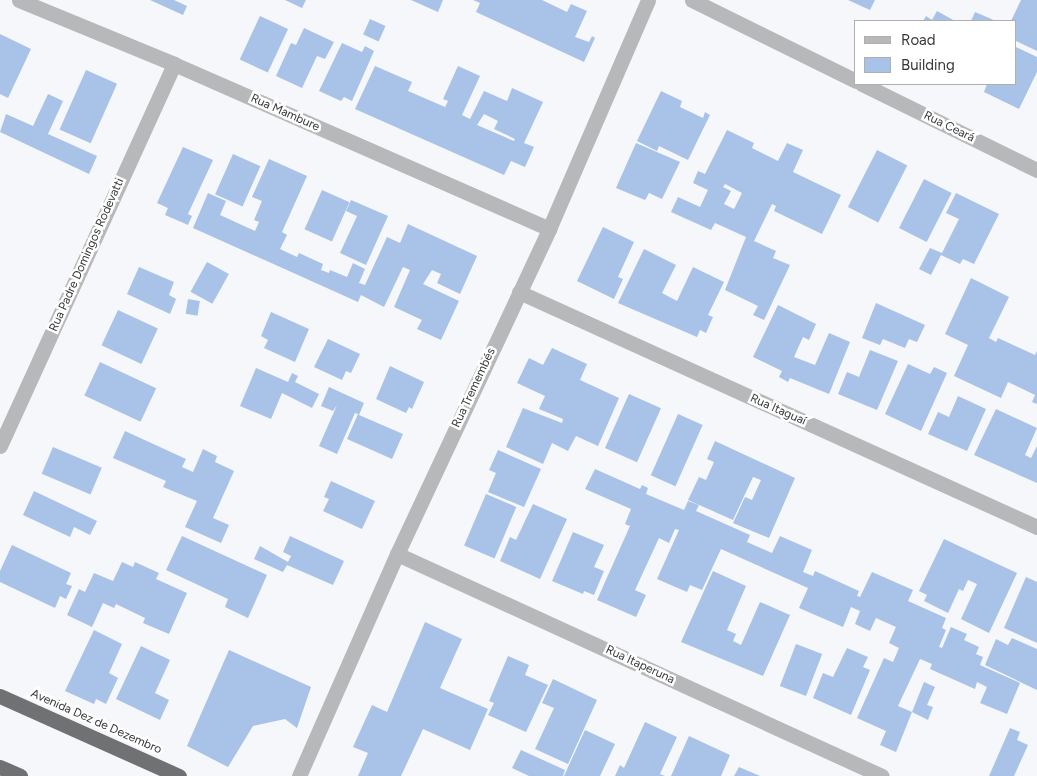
<!DOCTYPE html>
<html>
<head>
<meta charset="utf-8">
<style>
  body { margin:0 }
  #map { position:relative; width:1037px; height:776px; overflow:hidden; background:#f5f7fa; font-family:Figtree,sans-serif }
  div>[style] { position:absolute }
  [style*='--x'] { left:calc(var(--x)*1px); top:calc(var(--y)*1px); width:calc(var(--w)*1px); rotate:calc(var(--a)*1deg) }
  .building>* { inset:0; background:#a8c3e7; transform-origin:0 0 }
  .minor>* { height:15px; margin:-7.5px; padding:0 7.5px; transform-origin:7.5px; border-radius:7.5px; background:#b7b8b9 }
  .highway>* { height:15px; margin:-7.5px; padding:0 7.5px; transform-origin:7.5px; border-radius:7.5px; background:#6f7173 }
  span { translate:-50% -50%; white-space:nowrap; text-align:center; line-height:1.15; -webkit-text-stroke:5px #fff; paint-order:stroke }
  .street-label { font-size:12px; color:#383839 }
  .legend { position:absolute; left:854px; top:20px; width:162px; height:65px; box-sizing:border-box; background:#fff; border:1px solid #afafb0; margin:0; padding:6px 9px; list-style:none; font-size:15px; color:#383839 }
  .legend li { display:flex; align-items:center; gap:10px; height:25px }
  .legend b { width:25px; border:1px solid #afafb0 }
</style>
</head>
<body>
<div id="map">
  <div class="building">
    <div style="clip-path:polygon(150px 0,174px 0,187px 6px,183px 15px)"></div>
    <div style="clip-path:polygon(285px 0,306px 0,302px 8px)"></div>
    <div style="clip-path:polygon(411px 0,443px 0,438px 12px)"></div>
    <div style="clip-path:polygon(473px 0,542px 0,567px 12px,571px 4px,587px 11px,575px 37px,589px 42px,592px 36px,595px 38px,584px 62px,476px 12px,480px 3px)"></div>
    <div style="clip-path:polygon(848px 0,875px 0,870px 10px)"></div>
    <div style="clip-path:polygon(1021px 0,1037px 0,1037px 51px,1016px 41px,1016px 21px,1011px 21px)"></div>
    <div style="clip-path:polygon(937px 11px,955px 21px,923px 21px,926px 16px,932px 20px)"></div>
    <div style="clip-path:polygon(975px 12px,996px 21px,971px 21px)"></div>
    <div style="left:260px;top:16px;width:31px;height:48px;rotate:25deg"></div>
    <div style="left:370px;top:19px;width:17px;height:17px;rotate:24deg"></div>
    <div style="clip-path:polygon(304px 28px,334px 42px,325px 59px,317px 56px,302px 88px,276px 76px,291px 43px,296px 45px)"></div>
    <div style="clip-path:polygon(0 34px,31px 49px,8px 98px,0 94px)"></div>
    <div style="clip-path:polygon(342px 43px,362px 52px,365px 46px,374px 51px,352px 101px,344px 97px,341px 101px,319px 91px)"></div>
    <div style="clip-path:polygon(1016px 47px,1037px 57px,1037px 72px,1019px 109px,984px 92px,987px 84px,1016px 84px)"></div>
    <div style="clip-path:polygon(evenodd,375px 66px,412px 82px,408px 91px,445px 107px,448px 101px,443px 99px,458px 66px,480px 76px,462px 115px,470px 119px,484px 91px,507px 101px,512px 88px,543px 102px,524px 143px,534px 147px,525px 167px,511px 161px,504px 175px,355px 109px,375px 66px,484px 114px,498px 121px,494px 129px,515px 139px,514px 141px,477px 125px,484px 114px)"></div>
    <div style="left:86px;top:70px;width:34px;height:65px;rotate:24deg"></div>
    <div style="clip-path:polygon(661px 91px,682px 101px,680px 107px,703px 118px,705px 112px,710px 115px,688px 160px,659px 146px,657px 151px,637px 141px)"></div>
    <div style="clip-path:polygon(48px 94px,63px 101px,48px 134px,97px 156px,89px 174px,0 132px,6px 114px,33px 126px)"></div>
    <div style="clip-path:polygon(evenodd,727px 130px,754px 143px,752px 148px,778px 161px,787px 143px,803px 150px,793px 172px,841px 195px,822px 234px,774px 211px,776px 206px,772px 204px,754px 241px,776px 251px,773px 258px,790px 265px,764px 320px,753px 315px,758px 306px,725px 290px,746px 237px,715px 223px,711px 230px,671px 212px,678px 197px,700px 207px,708px 190px,693px 183px,698px 171px,705px 174px,727px 130px,725px 184px,742px 193px,734px 209px,724px 204px,731px 191px,723px 187px,725px 184px)"></div>
    <div style="clip-path:polygon(636px 143px,680px 162px,662px 199px,649px 193px,645px 200px,616px 188px)"></div>
    <div style="clip-path:polygon(183px 147px,213px 160px,188px 214px,192px 216px,188px 225px,165px 215px,168px 208px,157px 203px)"></div>
    <div style="left:877px;top:150px;width:34px;height:64px;rotate:27deg"></div>
    <div style="left:233px;top:154px;width:30px;height:44px;rotate:24deg"></div>
    <div style="clip-path:polygon(269px 159px,307px 176px,282px 232px,287px 235px,280px 249px,297px 257px,299px 253px,323px 264px,321px 270px,329px 273px,330px 270px,347px 277px,353px 263px,365px 269px,359px 283px,365px 285px,387px 237px,400px 243px,408px 224px,477px 256px,460px 294px,437px 283px,441px 274px,432px 270px,423px 284px,459px 301px,441px 340px,417px 329px,422px 320px,394px 307px,410px 270px,403px 267px,384px 307px,361px 295px,358px 302px,193px 228px,208px 193px,226px 201px,220px 215px,255px 231px,259px 222px,254px 220px,262px 201px,252px 197px)"></div>
    <div style="left:924px;top:179px;width:31px;height:55px;rotate:27deg"></div>
    <div style="left:322px;top:190px;width:30px;height:43px;rotate:24deg"></div>
    <div style="clip-path:polygon(956px 193px,999px 214px,974px 264px,963px 259px,960px 264px,941px 255px,931px 275px,919px 269px,930px 248px,942px 253px,959px 219px,946px 213px)"></div>
    <div style="clip-path:polygon(351px 200px,388px 216px,366px 265px,340px 253px,357px 216px,346px 211px)"></div>
    <div style="clip-path:polygon(603px 227px,634px 242px,618px 277px,623px 279px,614px 299px,577px 281px)"></div>
    <div style="clip-path:polygon(644px 249px,676px 265px,662px 293px,677px 301px,693px 267px,724px 282px,708px 315px,713px 317px,706px 333px,700px 330px,697px 337px,618px 303px)"></div>
    <div style="left:207px;top:262px;width:25px;height:34px;rotate:29deg"></div>
    <div style="clip-path:polygon(139px 267px,174px 282px,169px 295px,176px 299px,170px 314px,127px 294px)"></div>
    <div style="clip-path:polygon(971px 278px,1009px 297px,989px 338px,996px 342px,998px 338px,1035px 355px,1037px 351px,1037px 404px,1032px 402px,1035px 395px,1008px 382px,1001px 398px,954px 376px,968px 345px,945px 334px)"></div>
    <div style="left:188px;top:299px;width:12px;height:15px;rotate:9deg"></div>
    <div style="clip-path:polygon(876px 303px,925px 325px,917px 342px,909px 339px,905px 348px,883px 339px,880px 345px,862px 338px)"></div>
    <div style="clip-path:polygon(778px 305px,816px 324px,809px 340px,803px 337px,794px 357px,815px 365px,829px 333px,850px 342px,829px 394px,790px 378px,788px 382px,779px 377px,782px 371px,753px 357px)"></div>
    <div style="left:118px;top:310px;width:44px;height:39px;rotate:25deg"></div>
    <div style="clip-path:polygon(271px 312px,309px 329px,295px 362px,264px 348px,268px 340px,261px 336px)"></div>
    <div style="clip-path:polygon(328px 339px,360px 354px,351px 373px,346px 371px,342px 380px,314px 367px)"></div>
    <div style="clip-path:polygon(552px 348px,587px 364px,580px 380px,619px 398px,598px 446px,576px 436px,568px 451px,552px 443px,543px 464px,506px 447px,523px 408px,562px 423px,563px 419px,539px 409px,545px 396px,517px 383px,529px 358px,543px 365px)"></div>
    <div style="clip-path:polygon(870px 350px,898px 361px,877px 410px,838px 394px,847px 372px,859px 377px)"></div>
    <div style="left:100px;top:362px;width:62px;height:37px;rotate:25deg"></div>
    <div style="clip-path:polygon(908px 364px,930px 374px,934px 367px,947px 373px,921px 431px,885px 414px)"></div>
    <div style="clip-path:polygon(390px 366px,424px 382px,412px 409px,409px 407px,406px 413px,376px 399px)"></div>
    <div style="clip-path:polygon(256px 368px,288px 382px,292px 373px,298px 376px,295px 382px,319px 394px,312px 408px,282px 393px,271px 419px,240px 406px)"></div>
    <div style="clip-path:polygon(329px 387px,364px 403px,359px 415px,403px 434px,392px 459px,347px 439px,358px 414px,355px 413px,337px 454px,319px 446px,337px 405px,333px 411px,321px 406px)"></div>
    <div style="left:629px;top:394px;width:35px;height:59px;rotate:24deg"></div>
    <div style="clip-path:polygon(958px 396px,986px 409px,967px 451px,928px 434px,938px 412px,949px 417px)"></div>
    <div style="clip-path:polygon(996px 409px,1037px 428px,1025px 455px,1031px 458px,1037px 446px,1037px 483px,974px 455px)"></div>
    <div style="left:678px;top:414px;width:27px;height:67px;rotate:24deg"></div>
    <div style="clip-path:polygon(125px 431px,186px 459px,182px 467px,193px 472px,203px 449px,217px 456px,215px 462px,234px 471px,213px 518px,229px 525px,221px 543px,185px 527px,197px 501px,163px 487px,166px 481px,113px 458px)"></div>
    <div style="clip-path:polygon(715px 441px,795px 478px,769px 538px,733px 523px,745px 497px,752px 500px,761px 480px,753px 477px,733px 520px,688px 500px,699px 477px,706px 480px,714px 462px,707px 459px)"></div>
    <div style="left:53px;top:447px;width:53px;height:29px;rotate:23deg"></div>
    <div style="clip-path:polygon(498px 450px,541px 469px,524px 507px,488px 492px,496px 473px,489px 470px)"></div>
    <div style="clip-path:polygon(595px 469px,640px 489px,642px 485px,648px 488px,646px 494px,684px 510px,688px 501px,699px 505px,696px 511px,750px 535px,747px 542px,772px 553px,780px 536px,812px 550px,803px 572px,813px 576px,815px 571px,859px 591px,857px 596px,860px 597px,872px 572px,913px 590px,908px 601px,946px 618px,942px 628px,946px 630px,939px 647px,942px 648px,951px 627px,967px 634px,964px 640px,979px 647px,976px 654px,983px 657px,980px 665px,1020px 683px,1007px 714px,980px 703px,987px 687px,977px 682px,975px 689px,930px 669px,932px 664px,920px 659px,898px 706px,912px 712px,896px 752px,880px 745px,886px 731px,857px 718px,884px 658px,893px 662px,899px 648px,889px 643px,896px 627px,876px 618px,870px 631px,855px 624px,860px 611px,851px 607px,843px 627px,799px 608px,808px 588px,721px 549px,702px 590px,690px 585px,687px 592px,657px 579px,679px 530px,675px 529px,669px 543px,659px 538px,635px 590px,646px 595px,636px 617px,597px 600px,630px 526px,625px 524px,631px 509px,585px 489px)"></div>
    <div style="clip-path:polygon(331px 481px,375px 501px,362px 529px,323px 511px,329px 499px,324px 497px)"></div>
    <div style="clip-path:polygon(34px 491px,97px 521px,90px 535px,74px 527px,70px 537px,23px 515px)"></div>
    <div style="left:486px;top:494px;width:33px;height:56px;rotate:23deg"></div>
    <div style="clip-path:polygon(533px 504px,567px 519px,540px 579px,500px 561px,510px 537px,516px 540px)"></div>
    <div style="clip-path:polygon(573px 532px,604px 545px,594px 567px,604px 571px,594px 595px,584px 591px,583px 594px,552px 581px)"></div>
    <div style="clip-path:polygon(182px 536px,267px 575px,248px 618px,225px 607px,228px 599px,166px 570px)"></div>
    <div style="clip-path:polygon(290px 536px,344px 561px,333px 585px,287px 565px,283px 572px,254px 559px,260px 546px,288px 562px,291px 556px,283px 552px)"></div>
    <div style="clip-path:polygon(944px 539px,1017px 573px,989px 633px,961px 619px,977px 584px,968px 580px,963px 591px,959px 589px,948px 613px,924px 601px,927px 595px,919px 591px)"></div>
    <div style="clip-path:polygon(12px 545px,71px 573px,66px 584px,72px 586px,66px 599px,60px 596px,55px 608px,0 582px,0 571px)"></div>
    <div style="clip-path:polygon(122px 562px,133px 567px,135px 562px,159px 573px,156px 579px,187px 593px,169px 634px,143px 623px,145px 618px,116px 604px,114px 608px,103px 603px,92px 627px,67px 615px,79px 589px,85px 592px,94px 573px,113px 581px)"></div>
    <div style="clip-path:polygon(713px 571px,746px 586px,727px 630px,736px 634px,733px 641px,741px 645px,760px 602px,790px 615px,763px 676px,681px 642px)"></div>
    <div style="clip-path:polygon(1026px 577px,1037px 582px,1037px 643px,1004px 628px)"></div>
    <div style="clip-path:polygon(425px 622px,462px 639px,440px 688px,488px 709px,470px 750px,423px 729px,401px 776px,358px 776px,368px 753px,353px 747px,372px 705px,387px 712px)"></div>
    <div style="clip-path:polygon(94px 630px,122px 644px,109px 673px,118px 678px,106px 704px,96px 699px,94px 704px,65px 691px)"></div>
    <div style="clip-path:polygon(1012px 638px,1037px 649px,1037px 690px,985px 665px,996px 639px,1008px 645px)"></div>
    <div style="left:796px;top:644px;width:28px;height:45px;rotate:21deg"></div>
    <div style="clip-path:polygon(141px 646px,170px 660px,155px 693px,169px 700px,160px 720px,116px 699px)"></div>
    <div style="clip-path:polygon(847px 648px,868px 657px,863px 667px,870px 670px,851px 715px,813px 698px,823px 673px,833px 677px)"></div>
    <div style="clip-path:polygon(229px 650px,311px 687px,297px 728px,285px 719px,253px 726px,228px 767px,187px 746px)"></div>
    <div style="clip-path:polygon(508px 656px,529px 665px,525px 675px,548px 685px,526px 732px,488px 715px,494px 703px,489px 701px)"></div>
    <div style="clip-path:polygon(553px 679px,597px 700px,568px 764px,535px 749px,554px 708px,542px 703px)"></div>
    <div style="clip-path:polygon(924px 682px,935px 687px,927px 705px,933px 707px,928px 720px,912px 712px)"></div>
    <div style="clip-path:polygon(645px 722px,677px 737px,660px 774px,665px 776px,615px 776px,620px 765px,624px 768px)"></div>
    <div style="clip-path:polygon(1010px 728px,1020px 732px,1017px 740px,1028px 745px,1014px 776px,989px 776px)"></div>
    <div style="clip-path:polygon(585px 730px,615px 744px,600px 776px,564px 776px)"></div>
    <div style="clip-path:polygon(689px 736px,730px 755px,721px 776px,671px 776px)"></div>
    <div style="clip-path:polygon(521px 750px,565px 770px,563px 776px,529px 776px,512px 768px)"></div>
    <div style="clip-path:polygon(739px 767px,760px 776px,734px 776px)"></div>
  </div>
  <div class="minor">
    <div style="--x:19;--y:0;--w:168;--a:22.4"></div>
    <div style="--x:174;--y:64;--w:410;--a:23.7"></div>
    <div style="--x:692;--y:0;--w:183;--a:26.3"></div>
    <div style="--x:862;--y:84;--w:195;--a:26.2"></div>
    <div style="--x:519;--y:292;--w:569;--a:24.4"></div>
    <div style="--x:0;--y:446;--w:420;--a:-65.5"></div>
    <div style="--x:397;--y:554;--w:533;--a:24.6"></div>
    <div style="--x:299;--y:776;--w:243;--a:-66.2"></div>
    <div style="--x:397;--y:554;--w:359;--a:-64.9"></div>
    <div style="--x:549;--y:229;--w:249;--a:-66.6"></div>
  </div>
  <div class="highway">
    <div style="--x:0;--y:696;--w:196;--a:24.1"></div>
    <div style="--x:0;--y:767;--w:22;--a:24"></div>
  </div>
  <div class="street-label">
    <span style="left:285px;top:113px;rotate:24deg">Rua Mambure</span>
    <span style="left:949px;top:127px;rotate:26deg">Rua Ceará</span>
    <span style="left:87px;top:255px;rotate:-66deg">Rua Padre Domingos Rodevatti</span>
    <span style="left:474px;top:388px;rotate:-65deg">Rua Tremembés</span>
    <span style="left:778px;top:410px;rotate:24deg">Rua Itaguaí</span>
    <span style="left:640px;top:665px;rotate:25deg">Rua Itaperuna</span>
    <span style="left:96px;top:722px;rotate:24deg">Avenida Dez de Dezembro</span>
  </div>
  <ul class="legend">
  <li><b style="height:6px;background:#b7b8b9"></b>Road</li>
  <li><b style="height:14px;background:#a8c3e7"></b>Building</li>
  </ul>
</div>
</body>
</html>
